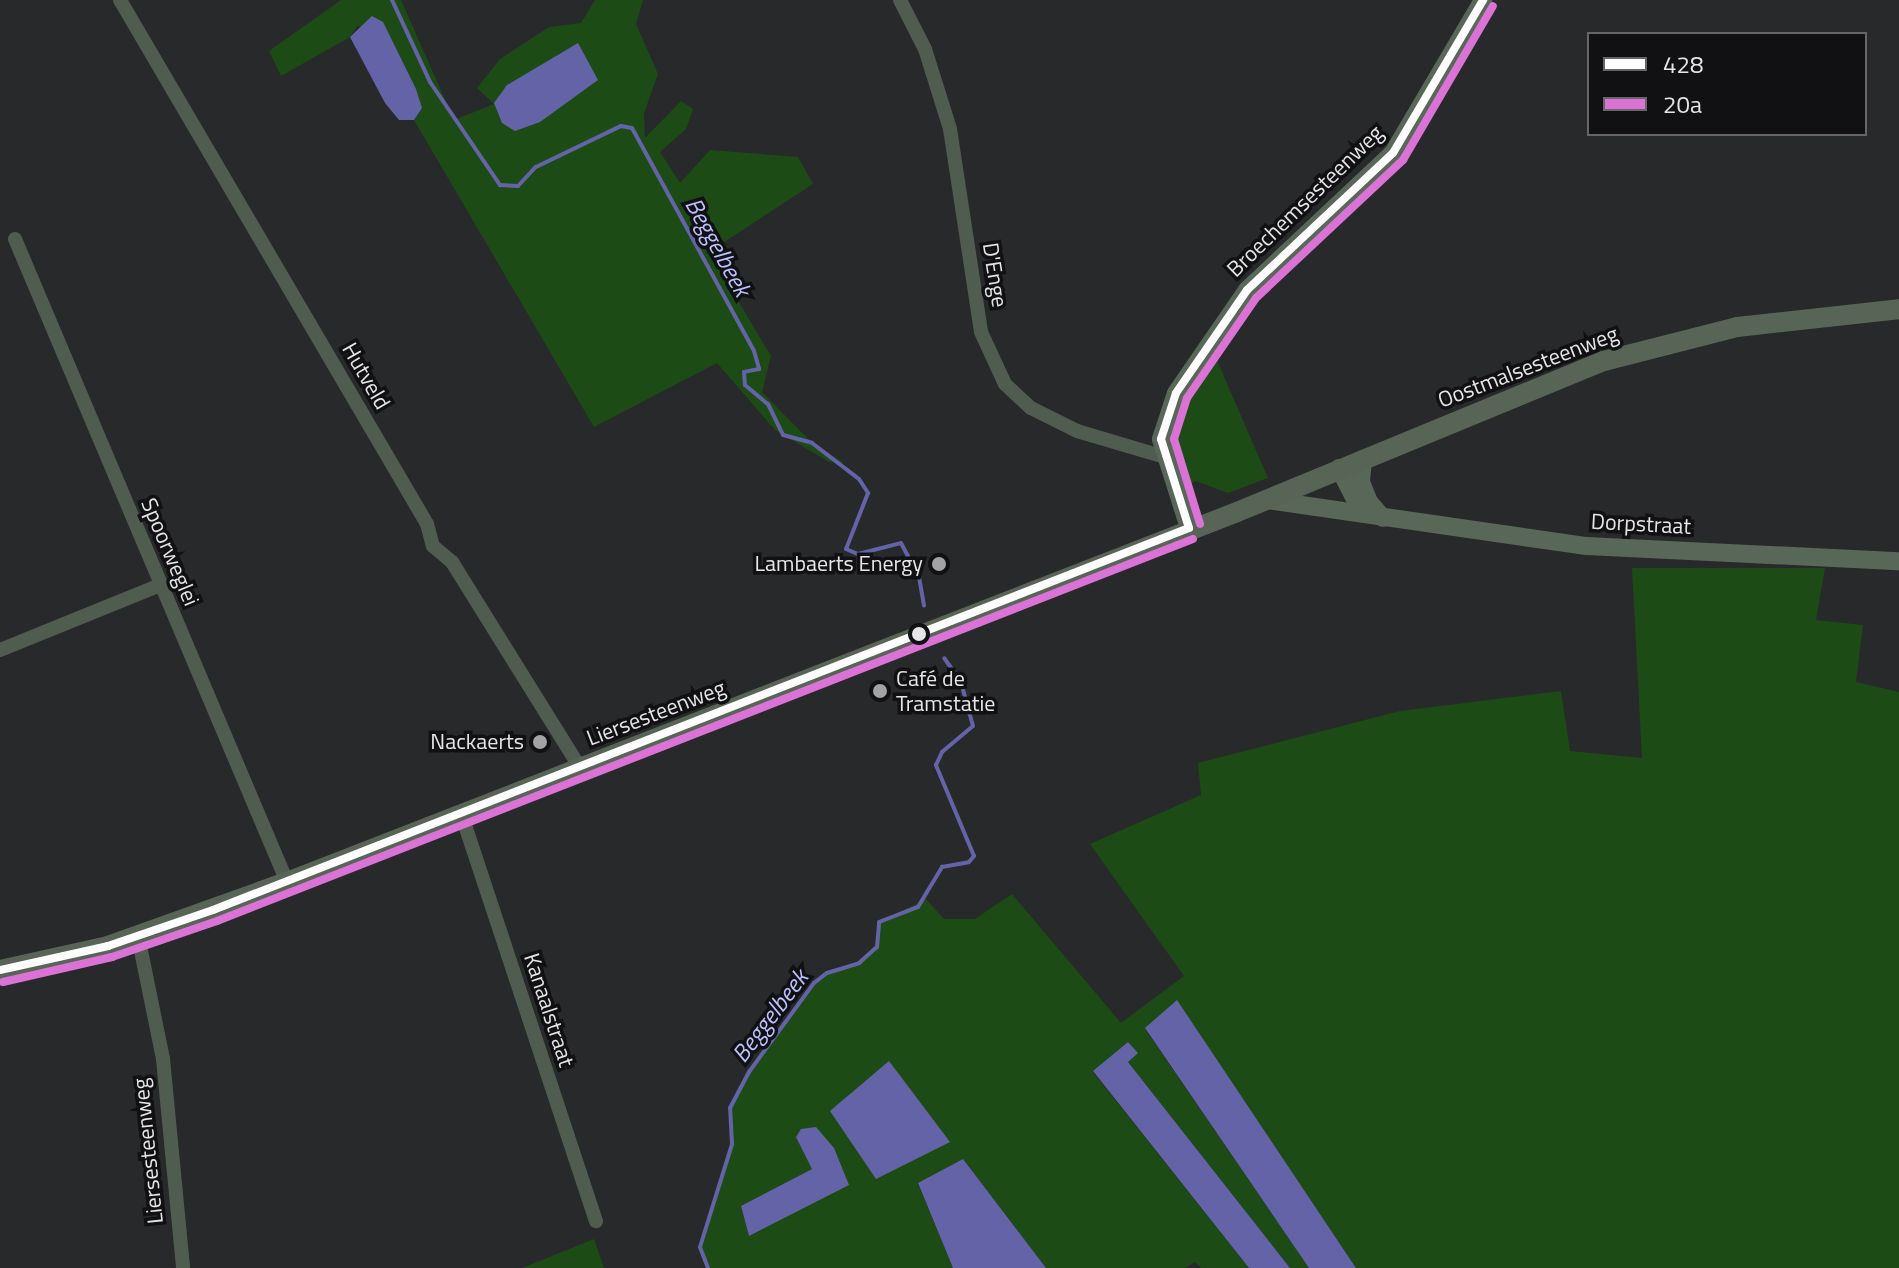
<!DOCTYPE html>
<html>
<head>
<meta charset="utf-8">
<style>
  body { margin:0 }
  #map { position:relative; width:1899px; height:1268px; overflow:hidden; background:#28292b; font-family:"Titillium Web",sans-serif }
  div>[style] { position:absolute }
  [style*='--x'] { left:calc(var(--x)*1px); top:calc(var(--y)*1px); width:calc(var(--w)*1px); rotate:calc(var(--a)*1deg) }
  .green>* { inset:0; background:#1d4b15 }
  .water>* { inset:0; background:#6463a7 }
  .stream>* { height:4px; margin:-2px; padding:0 2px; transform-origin:2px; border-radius:2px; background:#6463a7 }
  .street>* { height:14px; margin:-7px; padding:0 7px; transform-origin:7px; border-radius:7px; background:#515c50 }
  .secondary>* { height:18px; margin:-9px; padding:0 9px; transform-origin:9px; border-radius:9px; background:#596758 }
  .primary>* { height:20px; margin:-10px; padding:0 10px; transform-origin:10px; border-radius:10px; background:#586556 }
  .bus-1>* { height:8px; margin:-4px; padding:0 4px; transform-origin:4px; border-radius:4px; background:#fff }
  .bus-2>* { height:8px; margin:-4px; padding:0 4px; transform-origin:4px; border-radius:4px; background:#db72d6 }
  .dots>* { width:22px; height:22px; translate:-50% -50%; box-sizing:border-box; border:4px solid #111113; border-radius:50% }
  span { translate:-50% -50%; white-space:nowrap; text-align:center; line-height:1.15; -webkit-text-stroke:7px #111113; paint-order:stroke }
  .street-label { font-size:22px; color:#e5e5e8 }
  .poi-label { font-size:22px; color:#e5e5e8 }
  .right { translate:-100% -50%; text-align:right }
  .left { translate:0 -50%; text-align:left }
  .water-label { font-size:24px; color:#bdc0fe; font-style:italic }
  .legend { position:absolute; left:1587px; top:32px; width:280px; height:104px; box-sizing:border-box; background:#111113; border:2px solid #666668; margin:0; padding:10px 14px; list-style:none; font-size:24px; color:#e5e5e8 }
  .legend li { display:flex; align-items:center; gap:16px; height:40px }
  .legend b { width:40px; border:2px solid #666668 }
</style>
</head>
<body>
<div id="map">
  <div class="green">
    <div style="clip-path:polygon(341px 0,401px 0,454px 120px,494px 104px,477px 88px,500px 59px,549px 27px,581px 23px,595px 0,643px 0,636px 24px,658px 74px,644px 113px,645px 138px,681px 101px,693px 109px,686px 129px,660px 152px,680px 183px,710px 150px,798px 157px,813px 184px,709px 252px,771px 356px,762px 392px,812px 443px,844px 463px,829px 462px,775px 430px,717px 363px,594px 427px,414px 120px,422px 108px,358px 25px,350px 37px,281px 76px,269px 51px)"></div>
    <div style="clip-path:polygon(1212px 349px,1268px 478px,1228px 493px,1196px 481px,1188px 485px,1172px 436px,1174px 412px)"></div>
    <div style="clip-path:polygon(evenodd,1632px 568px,1825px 568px,1816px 620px,1863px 625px,1856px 682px,1899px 692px,1899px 1268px,1356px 1268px,1177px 1001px,1145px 1029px,1309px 1268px,1290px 1268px,1128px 1062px,1137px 1053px,1128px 1042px,1093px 1072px,1249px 1268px,1201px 1268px,1195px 1262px,1185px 1268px,1046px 1268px,963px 1159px,918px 1184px,953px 1268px,708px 1268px,700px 1247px,732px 1144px,730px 1108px,749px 1072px,814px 983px,827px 973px,859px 963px,877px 947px,879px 922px,926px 899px,944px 919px,975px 919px,1012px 894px,1121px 1023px,1184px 976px,1090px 844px,1201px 795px,1198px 763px,1400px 711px,1561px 691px,1570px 751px,1642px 758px,1632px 568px,812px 1169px,749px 1236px,741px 1206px,812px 1169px)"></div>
    <div style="clip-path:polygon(594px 1239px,604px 1268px,522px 1268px)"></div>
  </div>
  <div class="water">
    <div style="clip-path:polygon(372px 16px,383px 22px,416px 89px,422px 108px,414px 120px,399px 120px,385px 103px,350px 37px)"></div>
    <div style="clip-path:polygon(578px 43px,598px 80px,540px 122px,515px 131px,502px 123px,494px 103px,507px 85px)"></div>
    <div style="clip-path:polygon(1177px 1000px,1356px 1268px,1309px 1268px,1145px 1028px)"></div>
    <div style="clip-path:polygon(1128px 1042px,1138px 1053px,1128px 1062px,1290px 1268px,1249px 1268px,1093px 1071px)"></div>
    <div style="clip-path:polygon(889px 1061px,950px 1142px,876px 1179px,830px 1111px)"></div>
    <div style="clip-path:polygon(816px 1127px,834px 1148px,849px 1185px,749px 1236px,741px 1206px,812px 1169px,796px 1137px,801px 1129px)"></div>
    <div style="clip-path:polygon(963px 1159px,1046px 1268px,953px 1268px,918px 1183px)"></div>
  </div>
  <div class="stream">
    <div style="--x:392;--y:0;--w:90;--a:65.1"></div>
    <div style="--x:430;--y:82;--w:125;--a:55.8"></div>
    <div style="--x:500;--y:185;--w:18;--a:3"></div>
    <div style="--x:518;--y:186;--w:26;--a:-47"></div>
    <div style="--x:536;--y:167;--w:94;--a:-25.8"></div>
    <div style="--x:621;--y:126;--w:11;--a:10"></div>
    <div style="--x:632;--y:128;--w:254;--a:61.3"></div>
    <div style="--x:754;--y:351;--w:19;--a:74"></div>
    <div style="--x:759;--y:369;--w:15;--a:169"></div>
    <div style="--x:744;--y:372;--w:13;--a:86"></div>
    <div style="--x:745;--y:385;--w:30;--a:40"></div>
    <div style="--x:768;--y:404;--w:34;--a:64"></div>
    <div style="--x:783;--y:435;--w:30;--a:15"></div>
    <div style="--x:812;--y:443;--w:59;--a:37.5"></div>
    <div style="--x:859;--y:479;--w:17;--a:57"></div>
    <div style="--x:868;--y:493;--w:60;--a:111.4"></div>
    <div style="--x:846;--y:549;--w:13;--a:23"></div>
    <div style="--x:858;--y:554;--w:44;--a:-14.3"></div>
    <div style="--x:901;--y:543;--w:38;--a:62"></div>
    <div style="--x:919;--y:577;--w:29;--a:80"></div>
    <div style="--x:708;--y:1268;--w:22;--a:-111"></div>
    <div style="--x:700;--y:1247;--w:108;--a:-72.7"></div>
    <div style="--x:732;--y:1144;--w:36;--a:-93"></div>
    <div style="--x:730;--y:1108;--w:41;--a:-62.2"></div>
    <div style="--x:749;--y:1072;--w:110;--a:-53.9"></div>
    <div style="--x:814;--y:983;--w:16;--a:-38"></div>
    <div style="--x:827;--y:973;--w:34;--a:-17"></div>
    <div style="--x:859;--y:963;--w:24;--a:-42"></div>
    <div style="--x:877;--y:947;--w:25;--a:-85"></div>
    <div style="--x:879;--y:922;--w:42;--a:-21"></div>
    <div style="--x:918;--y:907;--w:47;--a:-59"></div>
    <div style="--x:942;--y:867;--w:27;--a:-10"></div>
    <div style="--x:969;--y:862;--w:8;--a:-50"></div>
    <div style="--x:974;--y:856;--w:99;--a:-112.7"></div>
    <div style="--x:936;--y:765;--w:14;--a:-65"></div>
    <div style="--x:942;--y:752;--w:40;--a:-40"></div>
    <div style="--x:973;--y:726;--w:46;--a:-105.3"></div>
    <div style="--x:961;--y:682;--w:29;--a:-125"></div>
  </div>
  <div class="street">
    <div style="--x:120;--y:0;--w:607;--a:59.63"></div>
    <div style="--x:427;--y:524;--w:23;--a:75"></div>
    <div style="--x:433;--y:546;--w:25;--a:40"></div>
    <div style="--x:452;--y:562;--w:243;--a:58.1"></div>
    <div style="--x:900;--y:0;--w:55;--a:63"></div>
    <div style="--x:925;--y:49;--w:84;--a:72.6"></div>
    <div style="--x:950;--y:129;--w:205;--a:81.3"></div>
    <div style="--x:981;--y:332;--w:57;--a:65.2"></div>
    <div style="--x:1005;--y:384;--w:35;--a:43"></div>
    <div style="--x:1031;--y:408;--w:51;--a:26.6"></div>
    <div style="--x:1077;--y:431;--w:92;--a:16.5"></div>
    <div style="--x:15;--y:239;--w:698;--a:67.07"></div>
    <div style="--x:0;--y:650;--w:173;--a:-22.1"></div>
    <div style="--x:461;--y:813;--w:430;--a:71.7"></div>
    <div style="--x:138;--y:936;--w:126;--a:78.5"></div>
    <div style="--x:163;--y:1059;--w:210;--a:84.5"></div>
  </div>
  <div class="secondary">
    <div style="--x:1363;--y:459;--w:23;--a:95"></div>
    <div style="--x:1361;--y:482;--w:22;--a:68"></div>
    <div style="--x:1369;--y:502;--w:21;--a:49"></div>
    <div style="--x:1339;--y:468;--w:51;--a:62.9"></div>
    <div style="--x:1267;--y:500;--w:323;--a:8.2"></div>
    <div style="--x:1587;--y:546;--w:312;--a:2.8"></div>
    <div style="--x:1189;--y:528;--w:93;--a:-107.5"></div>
    <div style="--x:1161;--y:439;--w:48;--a:-71.9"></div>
    <div style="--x:1176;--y:393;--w:125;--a:-55.4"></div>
    <div style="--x:1247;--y:290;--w:200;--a:-43.2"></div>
    <div style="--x:1393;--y:153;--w:178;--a:-59.5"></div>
  </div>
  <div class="primary">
    <div style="--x:0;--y:970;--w:111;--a:-12.5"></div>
    <div style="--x:108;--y:946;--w:190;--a:-19.7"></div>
    <div style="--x:287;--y:882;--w:1020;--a:-21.28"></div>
    <div style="--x:1237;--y:512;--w:397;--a:-22.4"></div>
    <div style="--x:1604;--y:361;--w:137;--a:-14.3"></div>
    <div style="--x:1737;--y:327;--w:163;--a:-6.3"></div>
  </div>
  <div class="bus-1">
    <div style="--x:1189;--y:528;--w:93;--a:-107.5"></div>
    <div style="--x:1161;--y:439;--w:48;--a:-71.9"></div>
    <div style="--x:1176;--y:393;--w:125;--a:-55.4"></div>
    <div style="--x:1247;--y:290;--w:200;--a:-43.2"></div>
    <div style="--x:1393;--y:153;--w:178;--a:-59.5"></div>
    <div style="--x:0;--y:970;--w:111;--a:-12.5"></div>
    <div style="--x:108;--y:946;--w:111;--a:-18.9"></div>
    <div style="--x:213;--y:910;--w:1048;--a:-21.38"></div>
  </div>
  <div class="bus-2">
    <div style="--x:1200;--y:524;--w:89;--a:-107"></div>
    <div style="--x:1174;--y:439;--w:43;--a:-72.4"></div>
    <div style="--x:1187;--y:398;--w:121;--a:-55.4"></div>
    <div style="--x:1256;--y:298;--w:202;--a:-43.2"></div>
    <div style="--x:1403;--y:160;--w:178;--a:-59.7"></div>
    <div style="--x:3;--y:982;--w:112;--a:-12.9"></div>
    <div style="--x:112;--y:957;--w:111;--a:-18.9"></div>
    <div style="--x:217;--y:921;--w:1048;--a:-21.38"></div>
  </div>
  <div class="dots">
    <div style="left:939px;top:564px;background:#a3a3a6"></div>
    <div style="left:919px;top:634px;background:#e5e5e8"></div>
    <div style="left:880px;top:691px;background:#a3a3a6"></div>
    <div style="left:540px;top:742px;background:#a3a3a6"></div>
  </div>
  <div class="street-label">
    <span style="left:1305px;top:201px;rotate:-44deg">Broechemsesteenweg</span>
    <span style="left:995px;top:275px;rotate:81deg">D'Enge</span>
    <span style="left:1528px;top:367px;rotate:-21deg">Oostmalsesteenweg</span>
    <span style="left:366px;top:376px;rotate:60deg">Hutveld</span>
    <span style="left:1641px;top:524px;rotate:3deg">Dorpstraat</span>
    <span style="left:170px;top:552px;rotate:67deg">Spoorweglei</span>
    <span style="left:656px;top:713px;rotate:-21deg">Liersesteenweg</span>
    <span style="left:549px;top:1010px;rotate:72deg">Kanaalstraat</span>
    <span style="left:148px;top:1151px;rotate:-96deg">Liersesteenweg</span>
  </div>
  <div class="poi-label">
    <span class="right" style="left:923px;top:564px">Lambaerts Energy</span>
    <span class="left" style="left:896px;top:691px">Café de<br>Tramstatie</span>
    <span class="right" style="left:524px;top:742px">Nackaerts</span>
  </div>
  <div class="water-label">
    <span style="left:718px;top:247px;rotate:61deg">Beggelbeek</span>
    <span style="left:770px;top:1016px;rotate:-53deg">Beggelbeek</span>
  </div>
  <ul class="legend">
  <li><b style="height:10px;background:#fff"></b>428</li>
  <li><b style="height:10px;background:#db72d6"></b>20a</li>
  </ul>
</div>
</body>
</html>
